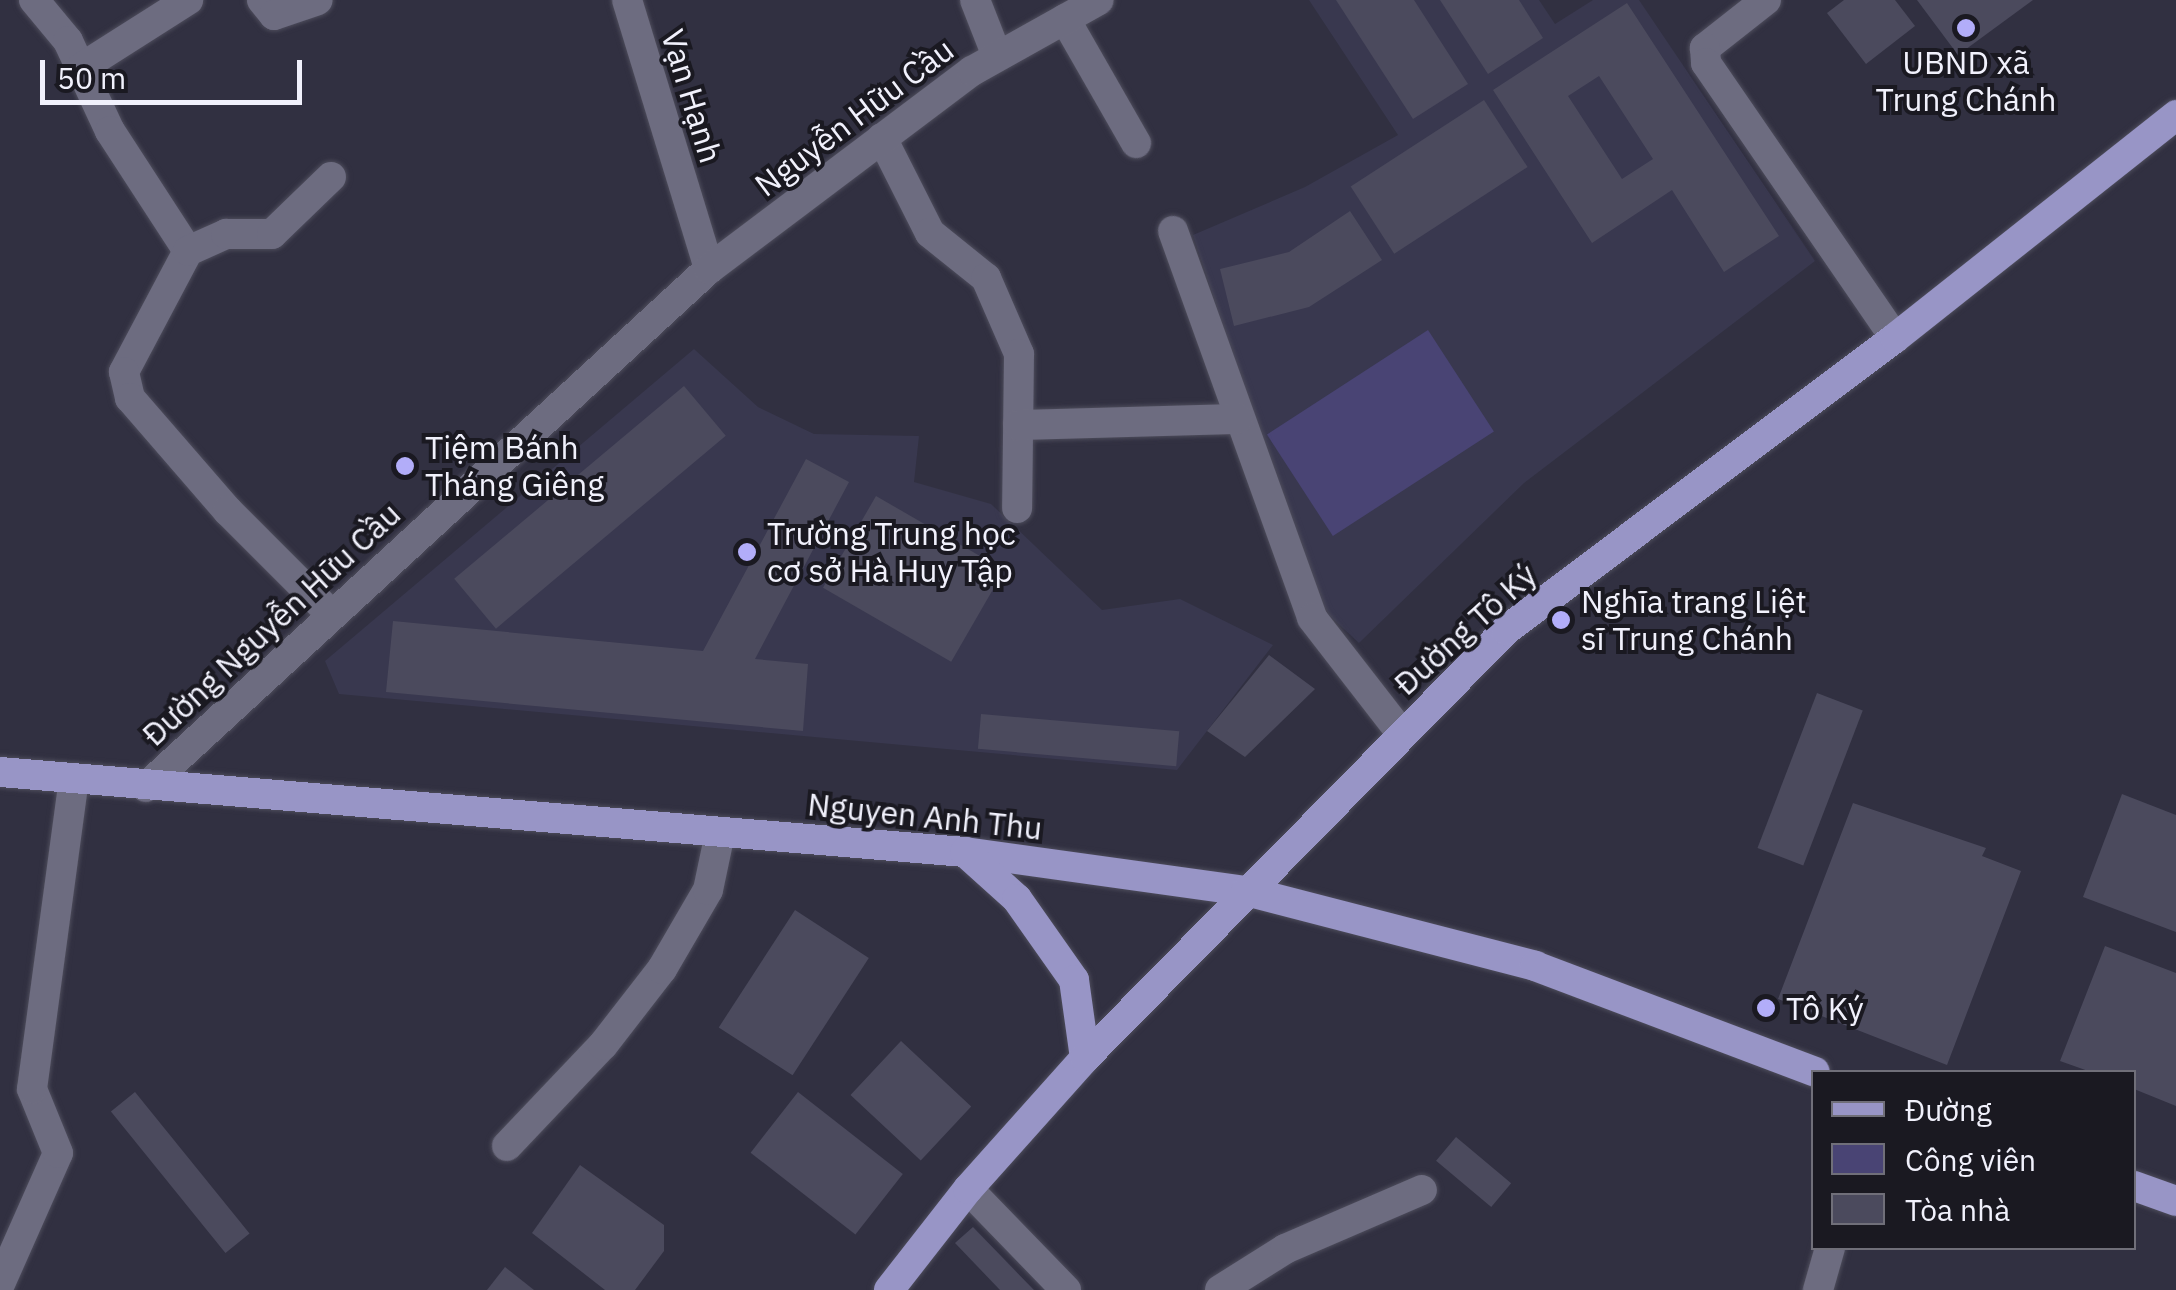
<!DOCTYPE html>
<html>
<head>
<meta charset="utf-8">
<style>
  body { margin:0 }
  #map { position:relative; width:2176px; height:1290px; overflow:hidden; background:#313041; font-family:"IBM Plex Sans",sans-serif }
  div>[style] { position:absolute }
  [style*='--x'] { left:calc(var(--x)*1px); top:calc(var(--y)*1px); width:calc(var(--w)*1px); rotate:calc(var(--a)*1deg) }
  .built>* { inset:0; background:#39384f }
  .green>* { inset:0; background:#494474; transform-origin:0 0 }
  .building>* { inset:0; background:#4b4a5d; transform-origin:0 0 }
  .roads { filter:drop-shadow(0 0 2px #4d4c5b) drop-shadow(0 0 2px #4d4c5b) }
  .minor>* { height:30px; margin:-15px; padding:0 15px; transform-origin:15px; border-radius:15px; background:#6d6c80 }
  .major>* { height:30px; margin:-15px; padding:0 15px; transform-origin:15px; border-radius:15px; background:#9895c6 }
  .dots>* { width:28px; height:28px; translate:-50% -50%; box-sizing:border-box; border:5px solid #1a1921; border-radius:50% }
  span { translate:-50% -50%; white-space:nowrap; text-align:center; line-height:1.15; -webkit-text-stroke:8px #1a1921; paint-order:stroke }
  .poi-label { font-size:32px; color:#f1f1fc }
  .left { translate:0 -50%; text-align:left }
  .street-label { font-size:32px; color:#f1f1fc }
  .legend { position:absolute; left:1811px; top:1070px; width:325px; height:180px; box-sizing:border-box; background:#1a1921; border:2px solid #706f79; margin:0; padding:12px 18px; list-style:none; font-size:30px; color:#f1f1fc }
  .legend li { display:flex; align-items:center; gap:20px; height:50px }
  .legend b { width:50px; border:2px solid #706f79 }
  .scale { position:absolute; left:40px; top:60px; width:262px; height:45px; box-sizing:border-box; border:5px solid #f1f1fc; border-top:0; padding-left:12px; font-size:30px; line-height:35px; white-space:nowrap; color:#f1f1fc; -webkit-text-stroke:8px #1a1921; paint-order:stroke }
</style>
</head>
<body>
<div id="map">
  <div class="built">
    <div style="clip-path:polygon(1309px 0,1539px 0,1555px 24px,1593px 0,1639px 0,1815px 261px,1524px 483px,1359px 643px,1329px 615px,1307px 581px,1193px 235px,1305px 187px,1398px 135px)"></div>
    <div style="clip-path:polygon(694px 349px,758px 407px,814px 434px,919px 436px,914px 482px,991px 504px,1102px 610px,1180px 599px,1273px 645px,1177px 770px,339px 694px,325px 661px)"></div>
  </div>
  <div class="green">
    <div style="left:1428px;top:330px;width:121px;height:192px;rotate:57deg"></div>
  </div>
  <div class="building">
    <div style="clip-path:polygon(1336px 0,1414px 0,1468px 84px,1413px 119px)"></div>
    <div style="clip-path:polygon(1440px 0,1519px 0,1543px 38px,1488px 74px)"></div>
    <div style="clip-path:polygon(1844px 0,1895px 0,1915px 26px,1866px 64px,1827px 13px)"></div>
    <div style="clip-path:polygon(1917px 0,2033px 0,1958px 55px)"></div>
    <div style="clip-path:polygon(evenodd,1627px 3px,1779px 236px,1724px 272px,1672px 190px,1592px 243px,1493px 90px,1627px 3px,1599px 76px,1653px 159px,1622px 179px,1568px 96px,1599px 76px)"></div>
    <div style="left:1484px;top:100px;width:80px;height:159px;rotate:57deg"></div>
    <div style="clip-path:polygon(1350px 211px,1382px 260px,1309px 307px,1234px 326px,1220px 269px,1289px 252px)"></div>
    <div style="left:684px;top:386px;width:65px;height:300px;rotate:50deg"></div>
    <div style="clip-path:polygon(806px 459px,849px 482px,755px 659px,808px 664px,803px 731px,386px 692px,393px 621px,703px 651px)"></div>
    <div style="left:876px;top:496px;width:148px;height:106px;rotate:30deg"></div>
    <div style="clip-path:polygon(1269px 655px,1315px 689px,1245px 757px,1207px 731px)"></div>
    <div style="left:1817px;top:693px;width:49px;height:166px;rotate:21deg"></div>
    <div style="left:981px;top:714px;width:199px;height:35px;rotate:5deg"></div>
    <div style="clip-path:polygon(2122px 794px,2176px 815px,2176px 932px,2083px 897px)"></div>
    <div style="clip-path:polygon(1853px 803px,1986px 848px,1982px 856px,2021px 871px,1947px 1065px,1778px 999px)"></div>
    <div style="left:795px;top:910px;width:88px;height:140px;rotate:33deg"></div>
    <div style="clip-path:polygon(2105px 946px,2176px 973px,2176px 1106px,2134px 1089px,2134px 1072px,2091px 1072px,2060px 1061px)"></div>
    <div style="left:901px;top:1041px;width:96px;height:74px;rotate:43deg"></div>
    <div style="left:135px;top:1092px;width:182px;height:31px;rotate:51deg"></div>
    <div style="left:798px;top:1092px;width:133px;height:77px;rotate:38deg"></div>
    <div style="left:1456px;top:1137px;width:72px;height:31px;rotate:40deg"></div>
    <div style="clip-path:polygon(580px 1165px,664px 1225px,664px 1251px,635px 1290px,605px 1290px,532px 1233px)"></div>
    <div style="clip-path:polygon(973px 1227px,1034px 1290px,1000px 1290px,955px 1243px)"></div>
    <div style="clip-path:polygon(505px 1267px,534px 1290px,487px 1290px)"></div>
  </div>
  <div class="roads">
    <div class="minor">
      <div style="--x:34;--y:0;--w:53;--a:50.3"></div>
      <div style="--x:68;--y:41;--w:99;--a:65"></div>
      <div style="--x:110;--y:131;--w:143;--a:57"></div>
      <div style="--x:188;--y:251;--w:137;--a:117.9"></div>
      <div style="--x:124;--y:372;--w:27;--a:77"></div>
      <div style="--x:130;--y:398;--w:150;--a:49.1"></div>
      <div style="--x:228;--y:511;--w:147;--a:45"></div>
      <div style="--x:262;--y:0;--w:19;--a:51"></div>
      <div style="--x:274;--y:15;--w:46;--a:-18.8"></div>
      <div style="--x:627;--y:0;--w:281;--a:73"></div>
      <div style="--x:975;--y:0;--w:60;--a:68.6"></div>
      <div style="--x:1766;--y:0;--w:78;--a:141.8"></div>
      <div style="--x:1705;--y:48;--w:15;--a:86"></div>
      <div style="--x:1706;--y:63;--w:334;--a:55.5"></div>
      <div style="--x:1065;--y:19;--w:143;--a:60.2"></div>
      <div style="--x:81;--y:68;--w:127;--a:-32.4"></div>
      <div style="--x:882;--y:138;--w:106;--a:63.2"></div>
      <div style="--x:930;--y:233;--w:72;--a:38.8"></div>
      <div style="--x:986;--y:278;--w:83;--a:66.5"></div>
      <div style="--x:1019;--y:354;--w:154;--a:90.7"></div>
      <div style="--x:1173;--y:231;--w:411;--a:70.2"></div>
      <div style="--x:1312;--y:618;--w:147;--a:52.2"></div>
      <div style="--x:188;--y:251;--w:42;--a:-24.1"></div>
      <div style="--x:226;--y:234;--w:46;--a:0"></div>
      <div style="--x:272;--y:234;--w:82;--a:-44"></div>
      <div style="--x:1018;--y:425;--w:220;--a:-1.6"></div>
      <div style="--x:146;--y:787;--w:765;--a:-42.62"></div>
      <div style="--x:709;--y:269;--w:329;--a:-37"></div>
      <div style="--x:972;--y:71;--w:145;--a:-29.2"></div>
      <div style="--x:507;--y:1146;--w:139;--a:-46.5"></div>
      <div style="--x:603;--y:1045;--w:96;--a:-52.2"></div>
      <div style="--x:662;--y:969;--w:91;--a:-59.8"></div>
      <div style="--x:708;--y:890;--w:58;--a:-78.1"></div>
      <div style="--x:968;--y:1189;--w:141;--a:45.9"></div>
      <div style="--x:0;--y:1284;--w:143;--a:-66.1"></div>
      <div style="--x:58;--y:1153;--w:69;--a:-112.1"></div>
      <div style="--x:32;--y:1089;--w:312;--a:-82.3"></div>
      <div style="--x:1220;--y:1290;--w:77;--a:-32.2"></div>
      <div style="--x:1285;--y:1249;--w:149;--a:-23.3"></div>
      <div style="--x:1818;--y:1290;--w:44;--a:-74.1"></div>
    </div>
    <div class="major">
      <div style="--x:0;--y:772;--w:968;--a:4.74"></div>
      <div style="--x:965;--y:852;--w:284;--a:7.9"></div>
      <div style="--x:1246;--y:891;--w:299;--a:14.5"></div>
      <div style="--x:1535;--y:966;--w:299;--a:20.7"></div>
      <div style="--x:965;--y:852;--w:70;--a:42.1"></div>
      <div style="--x:1017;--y:899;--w:99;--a:54.9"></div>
      <div style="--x:1074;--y:980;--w:79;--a:82"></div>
      <div style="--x:2134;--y:1186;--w:45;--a:19.7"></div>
      <div style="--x:889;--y:1290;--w:128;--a:-52"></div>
      <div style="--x:968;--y:1189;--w:176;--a:-48.2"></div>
      <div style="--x:1085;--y:1058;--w:600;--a:-45.47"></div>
      <div style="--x:1506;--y:630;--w:486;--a:-36.9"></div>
      <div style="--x:1895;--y:338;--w:359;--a:-38.4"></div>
    </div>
  </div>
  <div class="dots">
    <div style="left:1966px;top:28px;background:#b2adf9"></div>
    <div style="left:405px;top:466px;background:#b2adf9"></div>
    <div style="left:747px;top:552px;background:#b2adf9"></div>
    <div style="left:1561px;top:620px;background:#b2adf9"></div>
    <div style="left:1766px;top:1008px;background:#b2adf9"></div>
  </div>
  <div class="poi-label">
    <span style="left:1966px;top:81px">UBND xã<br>Trung Chánh</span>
    <span class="left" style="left:425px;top:466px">Tiệm Bánh<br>Tháng Giêng</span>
    <span class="left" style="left:767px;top:552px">Trường Trung học<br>cơ sở Hà Huy Tập</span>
    <span class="left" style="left:1581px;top:620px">Nghĩa trang Liệt<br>sĩ Trung Chánh</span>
    <span class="left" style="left:1786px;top:1008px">Tô Ký</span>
  </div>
  <div class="street-label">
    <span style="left:692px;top:96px;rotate:73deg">Vạn Hạnh</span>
    <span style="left:854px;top:117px;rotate:-37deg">Nguyễn Hữu Cầu</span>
    <span style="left:271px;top:624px;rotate:-43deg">Đường Nguyễn Hữu Cầu</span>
    <span style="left:1465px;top:629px;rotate:-42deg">Đường Tô Ký</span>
    <span style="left:925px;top:816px;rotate:6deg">Nguyen Anh Thu</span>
  </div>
  <ul class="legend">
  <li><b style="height:12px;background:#9895c6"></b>Đường</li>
  <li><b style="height:28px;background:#494474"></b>Công viên</li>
  <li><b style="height:28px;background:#4b4a5d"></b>Tòa nhà</li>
  </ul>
  <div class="scale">50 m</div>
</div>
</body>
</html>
